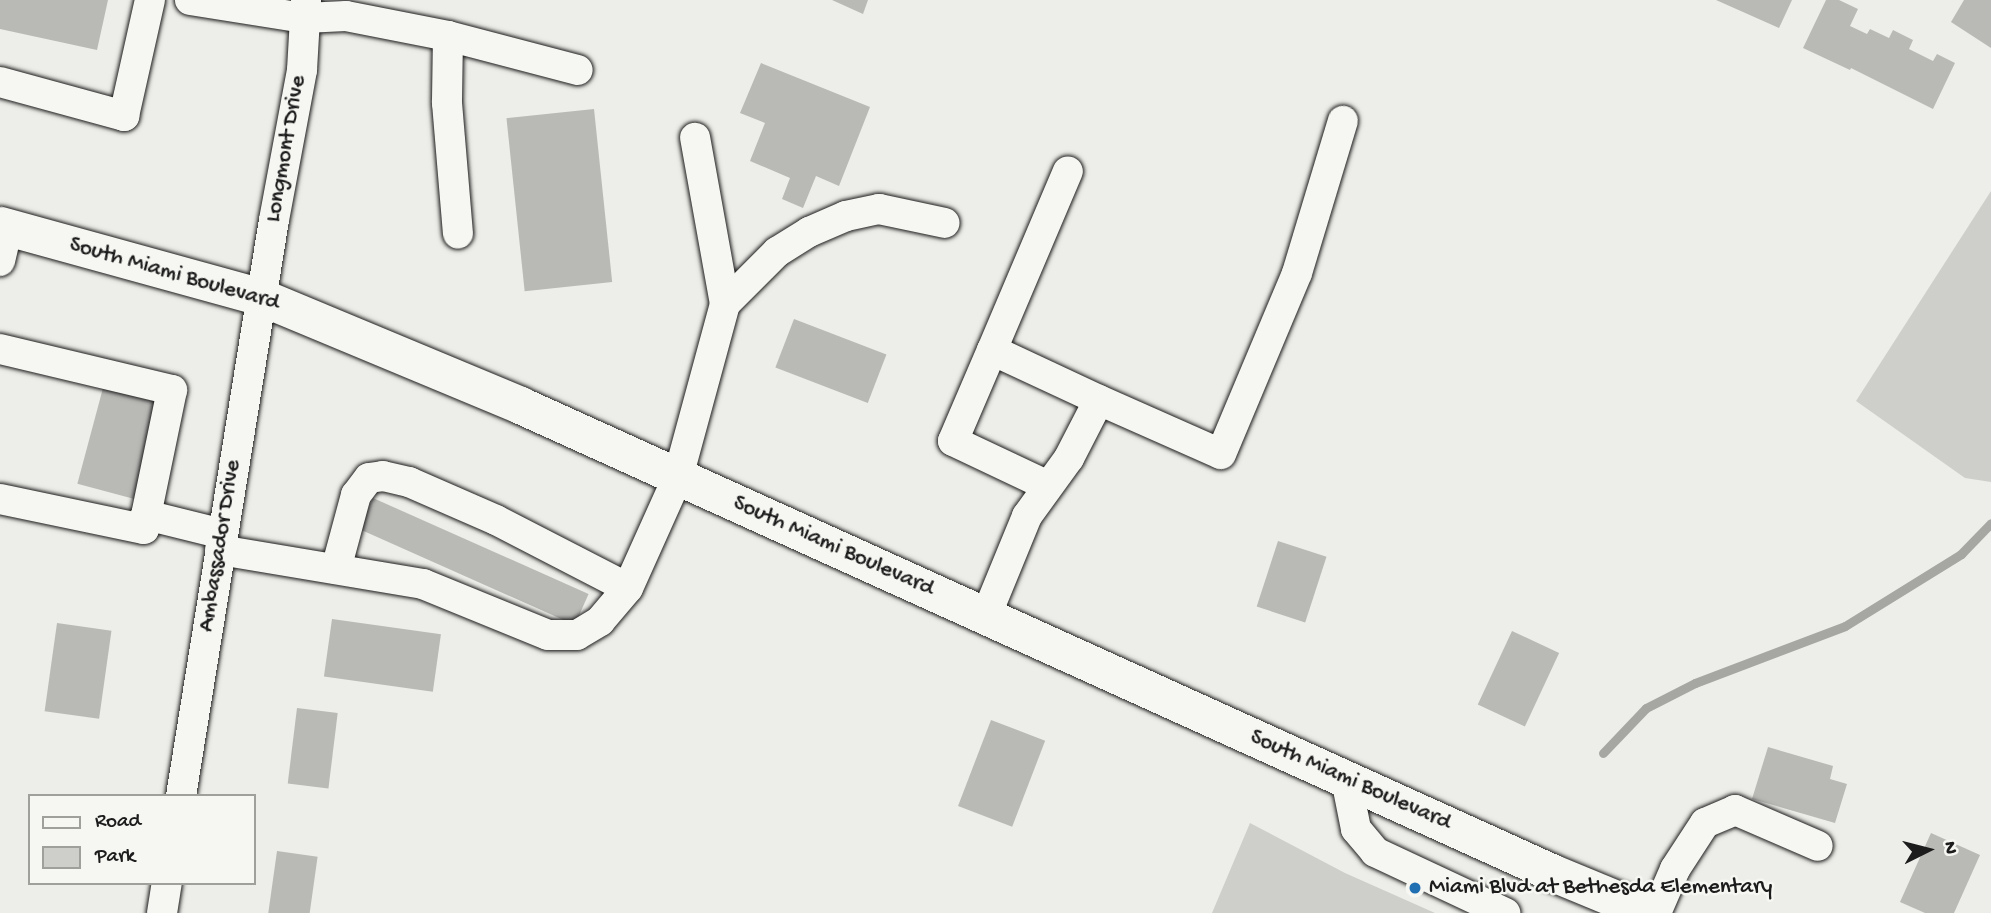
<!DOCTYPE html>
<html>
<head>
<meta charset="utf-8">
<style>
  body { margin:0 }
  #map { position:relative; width:1991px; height:913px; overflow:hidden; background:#edede9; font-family:"Gochi Hand",sans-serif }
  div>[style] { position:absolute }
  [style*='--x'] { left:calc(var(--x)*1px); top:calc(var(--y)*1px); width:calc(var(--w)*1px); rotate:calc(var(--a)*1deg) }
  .green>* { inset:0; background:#cececb }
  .stream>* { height:9px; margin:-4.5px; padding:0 4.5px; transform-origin:4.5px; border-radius:4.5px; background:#a6a6a3 }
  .building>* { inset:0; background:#b9b9b6; transform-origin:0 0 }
  .roads { filter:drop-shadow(0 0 2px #1c1c1c) drop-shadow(0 0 2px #1c1c1c) }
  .minor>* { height:30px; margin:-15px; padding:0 15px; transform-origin:15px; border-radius:15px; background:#f6f6f2 }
  .major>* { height:37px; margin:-18.5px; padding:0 18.5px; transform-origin:18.5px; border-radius:18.5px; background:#f6f6f2 }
  .dots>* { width:19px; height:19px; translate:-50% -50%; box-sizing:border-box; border:4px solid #f6f6f2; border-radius:50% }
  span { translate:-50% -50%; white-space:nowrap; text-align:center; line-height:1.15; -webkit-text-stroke:5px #f6f6f2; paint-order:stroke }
  .street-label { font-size:23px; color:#1c1c1c }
  .poi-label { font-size:23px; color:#1c1c1c }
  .left { translate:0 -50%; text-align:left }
  .legend { position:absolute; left:28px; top:794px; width:228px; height:91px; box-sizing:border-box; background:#f6f6f2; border:2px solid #9f9f9c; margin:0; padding:9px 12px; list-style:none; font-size:21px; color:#1c1c1c }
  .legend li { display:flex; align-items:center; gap:14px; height:35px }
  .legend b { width:35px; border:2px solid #9f9f9c }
  .north { position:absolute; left:1893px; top:815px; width:70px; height:70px; -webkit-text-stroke:5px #f6f6f2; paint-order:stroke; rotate:84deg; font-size:19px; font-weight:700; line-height:28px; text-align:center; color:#1c1c1c }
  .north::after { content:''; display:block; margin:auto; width:24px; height:32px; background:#1c1c1c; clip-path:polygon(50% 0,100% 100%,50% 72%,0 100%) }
</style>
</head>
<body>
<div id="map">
  <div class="green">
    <div style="clip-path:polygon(1991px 191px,1991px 482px,1965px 478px,1856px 401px)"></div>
    <div style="clip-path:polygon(1250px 823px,1345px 873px,1435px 913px,1212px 913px)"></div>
  </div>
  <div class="stream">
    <div style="--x:1603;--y:753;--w:62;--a:-46.3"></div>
    <div style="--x:1646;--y:708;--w:55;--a:-27"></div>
    <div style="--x:1695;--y:683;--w:160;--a:-20.8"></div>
    <div style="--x:1845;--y:626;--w:137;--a:-31.8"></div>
    <div style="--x:1961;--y:554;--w:43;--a:-45.9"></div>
  </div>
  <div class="building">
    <div style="clip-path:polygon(0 0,108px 0,97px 50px,0 29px)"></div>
    <div style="clip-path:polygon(832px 0,868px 0,863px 14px)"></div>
    <div style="clip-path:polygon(1716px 0,1792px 0,1779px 28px)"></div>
    <div style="clip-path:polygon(1826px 0,1839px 0,1858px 9px,1850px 26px,1867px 34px,1870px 29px,1889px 38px,1893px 30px,1913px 40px,1909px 49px,1933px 61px,1937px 54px,1955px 63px,1933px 109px,1851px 68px,1850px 70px,1803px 48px)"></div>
    <div style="clip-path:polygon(1964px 0,1991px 0,1991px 48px,1951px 22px)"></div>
    <div style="clip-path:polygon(761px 63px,870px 107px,839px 186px,816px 176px,803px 208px,782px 199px,790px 178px,750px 161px,765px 123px,740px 113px)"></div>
    <div style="left:594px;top:109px;width:174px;height:88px;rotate:84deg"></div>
    <div style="left:794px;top:319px;width:99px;height:52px;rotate:21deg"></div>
    <div style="left:103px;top:388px;width:59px;height:99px;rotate:15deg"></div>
    <div style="left:373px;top:498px;width:236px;height:34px;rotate:24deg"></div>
    <div style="left:1278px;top:541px;width:51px;height:69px;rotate:18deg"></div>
    <div style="left:332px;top:619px;width:110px;height:58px;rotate:8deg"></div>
    <div style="left:57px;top:623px;width:55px;height:89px;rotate:8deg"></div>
    <div style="left:1512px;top:631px;width:52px;height:81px;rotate:25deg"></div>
    <div style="left:297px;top:708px;width:41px;height:76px;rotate:7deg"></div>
    <div style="left:991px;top:720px;width:58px;height:92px;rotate:21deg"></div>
    <div style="clip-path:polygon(1768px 747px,1833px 766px,1830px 779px,1847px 784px,1835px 823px,1752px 799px)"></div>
    <div style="clip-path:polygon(1931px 833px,1980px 855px,1954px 913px,1925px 913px,1900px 902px)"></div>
    <div style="left:277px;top:851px;width:41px;height:63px;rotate:8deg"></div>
  </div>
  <div class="roads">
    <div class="minor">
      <div style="--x:190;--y:0;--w:115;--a:9"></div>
      <div style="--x:304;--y:18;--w:42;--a:-2.7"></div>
      <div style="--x:346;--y:16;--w:104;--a:11.1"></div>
      <div style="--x:448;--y:36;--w:134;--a:14.7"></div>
      <div style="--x:448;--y:36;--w:67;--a:90.9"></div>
      <div style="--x:447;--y:103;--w:131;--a:85.2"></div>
      <div style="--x:0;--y:82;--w:129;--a:15.3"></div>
      <div style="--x:124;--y:116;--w:119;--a:-77.4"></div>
      <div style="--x:0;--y:261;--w:35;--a:-77"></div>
      <div style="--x:725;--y:304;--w:74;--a:-45"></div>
      <div style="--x:777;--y:252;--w:38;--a:-32"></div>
      <div style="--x:809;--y:232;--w:40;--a:-23.4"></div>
      <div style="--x:846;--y:216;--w:34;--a:-12"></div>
      <div style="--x:879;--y:209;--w:67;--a:12"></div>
      <div style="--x:0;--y:349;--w:177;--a:13.4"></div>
      <div style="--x:172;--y:390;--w:128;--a:101.7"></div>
      <div style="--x:146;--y:515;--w:79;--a:13.9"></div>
      <div style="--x:992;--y:350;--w:99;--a:113.2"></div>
      <div style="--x:953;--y:441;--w:105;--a:25.3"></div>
      <div style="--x:1099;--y:400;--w:133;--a:23.9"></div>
      <div style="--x:1221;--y:454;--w:196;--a:-67.2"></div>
      <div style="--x:1297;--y:273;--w:159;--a:-73.2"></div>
      <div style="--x:0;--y:499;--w:147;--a:11.8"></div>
      <div style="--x:144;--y:529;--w:14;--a:-82"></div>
      <div style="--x:220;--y:550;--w:206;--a:9.5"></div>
      <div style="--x:423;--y:584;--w:135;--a:22.2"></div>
      <div style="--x:548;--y:635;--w:29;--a:0"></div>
      <div style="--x:577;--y:635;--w:27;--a:-31"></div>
      <div style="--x:600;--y:621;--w:43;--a:-49.7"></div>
      <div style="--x:628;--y:588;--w:122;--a:-65.8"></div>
      <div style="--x:678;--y:477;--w:179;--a:-74.8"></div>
      <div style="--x:725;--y:304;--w:169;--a:-100.2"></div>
      <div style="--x:336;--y:569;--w:77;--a:-74.9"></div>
      <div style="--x:356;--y:495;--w:21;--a:-53"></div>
      <div style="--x:369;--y:478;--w:14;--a:-8"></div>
      <div style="--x:383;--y:476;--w:27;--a:13"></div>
      <div style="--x:409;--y:482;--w:95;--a:23.6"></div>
      <div style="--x:496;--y:520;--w:148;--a:27.3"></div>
      <div style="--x:986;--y:616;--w:108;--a:-67.7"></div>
      <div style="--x:1027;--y:516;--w:72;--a:-54.1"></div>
      <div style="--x:1069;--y:458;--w:65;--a:-62.7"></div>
      <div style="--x:1099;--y:400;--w:118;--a:-155"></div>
      <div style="--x:992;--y:350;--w:194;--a:-67"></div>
      <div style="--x:1346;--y:779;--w:51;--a:78.7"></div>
      <div style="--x:1356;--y:829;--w:30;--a:50"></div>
      <div style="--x:1375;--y:852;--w:144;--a:25.1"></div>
      <div style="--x:181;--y:796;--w:583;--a:-80.83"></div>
      <div style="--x:274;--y:220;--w:153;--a:-79.4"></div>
      <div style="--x:302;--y:70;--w:70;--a:-86.7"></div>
      <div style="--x:162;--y:913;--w:30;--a:-81"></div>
      <div style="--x:1656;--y:913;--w:48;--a:-66.6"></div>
      <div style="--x:1675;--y:869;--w:55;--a:-56.9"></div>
      <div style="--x:1705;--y:823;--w:33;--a:-23"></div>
      <div style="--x:1735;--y:810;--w:90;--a:23.4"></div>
    </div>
    <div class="major">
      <div style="--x:0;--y:225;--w:271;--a:15.4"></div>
      <div style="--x:261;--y:297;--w:281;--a:22.6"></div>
      <div style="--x:520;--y:405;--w:1134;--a:24.37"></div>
      <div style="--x:1553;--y:873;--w:105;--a:22.4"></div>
    </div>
  </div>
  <div class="dots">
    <div style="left:1415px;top:888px;background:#1f6fb2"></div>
  </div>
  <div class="street-label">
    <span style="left:287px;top:149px;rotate:-80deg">Longmont Drive</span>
    <span style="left:174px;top:275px;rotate:16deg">South Miami Boulevard</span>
    <span style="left:221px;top:546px;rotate:-81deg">Ambassador Drive</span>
    <span style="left:833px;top:547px;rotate:24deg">South Miami Boulevard</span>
    <span style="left:1350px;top:781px;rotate:24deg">South Miami Boulevard</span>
  </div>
  <div class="poi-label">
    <span class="left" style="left:1429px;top:888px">Miami Blvd at Bethesda Elementary</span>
  </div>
  <ul class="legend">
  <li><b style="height:9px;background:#f6f6f2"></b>Road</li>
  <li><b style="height:19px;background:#cececb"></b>Park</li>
  </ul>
  <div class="north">N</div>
</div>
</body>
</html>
